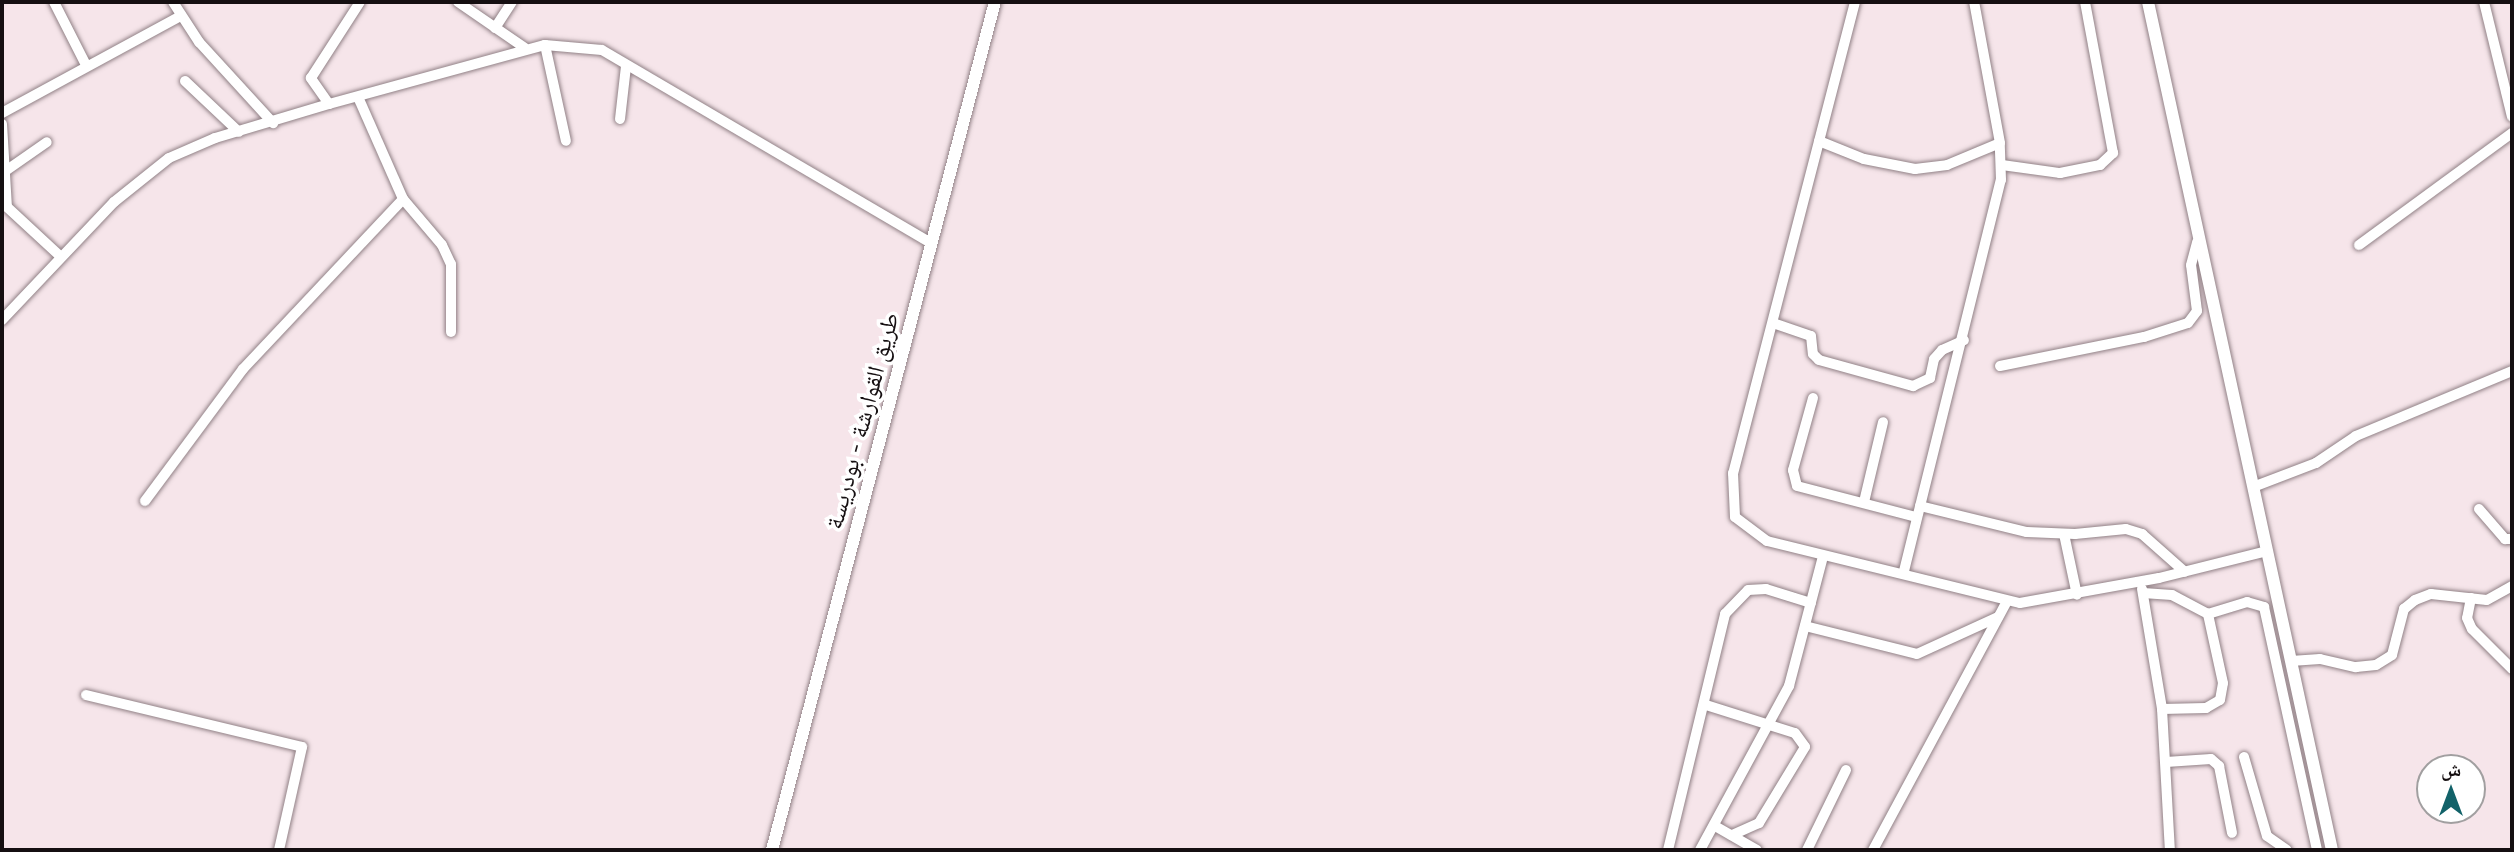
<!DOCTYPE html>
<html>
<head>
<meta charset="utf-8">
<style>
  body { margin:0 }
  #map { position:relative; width:2514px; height:852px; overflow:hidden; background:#f6e5ea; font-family:"Nunito Sans","Noto Naskh Arabic",sans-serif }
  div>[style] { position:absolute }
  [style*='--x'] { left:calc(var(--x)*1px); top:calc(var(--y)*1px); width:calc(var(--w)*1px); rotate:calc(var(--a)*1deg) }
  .roads { filter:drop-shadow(0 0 2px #918186) drop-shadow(0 0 2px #918186) }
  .minor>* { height:10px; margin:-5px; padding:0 5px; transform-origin:5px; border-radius:5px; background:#fff }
  .tertiary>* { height:12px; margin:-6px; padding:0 6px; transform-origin:6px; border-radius:6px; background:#fff }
  .secondary>* { height:12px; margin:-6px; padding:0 6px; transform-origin:6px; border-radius:6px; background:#fff }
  span { translate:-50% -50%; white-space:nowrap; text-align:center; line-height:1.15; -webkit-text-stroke:7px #fff; paint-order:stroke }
  .street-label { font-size:24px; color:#150f11 }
  .frame { position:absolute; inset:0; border:4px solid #150f11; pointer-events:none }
  .north { position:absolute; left:2416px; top:754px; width:70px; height:70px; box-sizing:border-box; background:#fff; border:2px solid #a19fa0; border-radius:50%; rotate:0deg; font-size:19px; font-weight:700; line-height:28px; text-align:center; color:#150f11 }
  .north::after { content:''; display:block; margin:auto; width:24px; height:32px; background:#126269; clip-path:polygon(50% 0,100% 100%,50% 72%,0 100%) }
</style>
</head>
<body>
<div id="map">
  <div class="roads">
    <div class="minor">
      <div style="--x:54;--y:2;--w:71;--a:63.1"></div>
      <div style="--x:173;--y:2;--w:48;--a:57"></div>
      <div style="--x:199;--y:42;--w:110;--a:47.6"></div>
      <div style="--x:458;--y:2;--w:81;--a:34.5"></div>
      <div style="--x:1855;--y:2;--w:487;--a:104.5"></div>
      <div style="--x:1733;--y:473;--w:44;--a:87.4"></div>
      <div style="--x:1735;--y:517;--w:40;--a:37"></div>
      <div style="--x:1767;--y:541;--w:260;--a:13.8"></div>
      <div style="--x:2020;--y:603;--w:141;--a:-10.2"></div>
      <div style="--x:2159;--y:578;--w:111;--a:-14"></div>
      <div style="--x:2484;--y:2;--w:118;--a:76.3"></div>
      <div style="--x:495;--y:28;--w:31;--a:-57"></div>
      <div style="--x:545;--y:45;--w:98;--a:77.7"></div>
      <div style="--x:185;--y:81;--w:74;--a:43.4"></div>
      <div style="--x:329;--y:104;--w:32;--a:-125"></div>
      <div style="--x:311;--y:78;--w:90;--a:-57.2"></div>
      <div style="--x:2;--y:113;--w:204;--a:-28.5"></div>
      <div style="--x:620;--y:119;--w:53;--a:-83.5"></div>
      <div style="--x:2;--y:124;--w:83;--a:86.6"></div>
      <div style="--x:7;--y:207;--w:72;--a:42.8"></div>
      <div style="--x:1819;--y:141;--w:48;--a:21.8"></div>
      <div style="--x:1864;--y:159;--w:52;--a:11.1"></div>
      <div style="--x:1915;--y:169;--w:32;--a:-7"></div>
      <div style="--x:1947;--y:165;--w:57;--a:-22.5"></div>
      <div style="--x:2002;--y:165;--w:59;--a:7.9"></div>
      <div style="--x:2060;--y:173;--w:41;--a:-11.3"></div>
      <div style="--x:2100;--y:165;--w:18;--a:-43"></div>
      <div style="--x:2113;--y:153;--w:154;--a:-100.5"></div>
      <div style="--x:4;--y:172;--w:52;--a:-34.9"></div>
      <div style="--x:403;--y:199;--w:60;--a:49.7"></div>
      <div style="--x:442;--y:245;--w:21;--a:65"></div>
      <div style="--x:451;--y:264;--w:68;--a:90"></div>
      <div style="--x:2359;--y:245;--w:190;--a:-36.2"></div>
      <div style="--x:2;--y:320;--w:163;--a:-46.5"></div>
      <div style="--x:114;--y:202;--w:70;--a:-38.7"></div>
      <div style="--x:169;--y:158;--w:50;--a:-23.5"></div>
      <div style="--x:215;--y:138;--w:119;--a:-16.6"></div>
      <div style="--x:329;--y:104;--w:224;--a:-15.3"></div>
      <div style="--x:545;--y:45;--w:57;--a:5"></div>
      <div style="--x:602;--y:50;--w:381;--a:30.4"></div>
      <div style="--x:1773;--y:323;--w:40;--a:18.9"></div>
      <div style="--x:1811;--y:336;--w:18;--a:84"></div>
      <div style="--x:1813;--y:354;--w:8;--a:45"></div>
      <div style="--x:1819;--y:360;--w:98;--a:15.5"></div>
      <div style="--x:1913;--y:386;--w:19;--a:-25"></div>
      <div style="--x:1930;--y:378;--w:19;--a:-78"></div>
      <div style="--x:1934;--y:359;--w:12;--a:-48"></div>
      <div style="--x:1942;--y:350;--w:24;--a:-24"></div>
      <div style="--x:2000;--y:366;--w:147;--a:-11.4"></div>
      <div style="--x:2144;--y:337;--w:46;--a:-17.7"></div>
      <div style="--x:2188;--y:323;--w:15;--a:-53"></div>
      <div style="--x:2197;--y:311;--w:46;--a:-97.4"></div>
      <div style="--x:2191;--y:265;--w:24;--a:-75"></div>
      <div style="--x:1813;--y:398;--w:75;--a:105.5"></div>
      <div style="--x:1793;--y:470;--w:16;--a:76"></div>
      <div style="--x:1797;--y:486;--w:123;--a:14.6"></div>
      <div style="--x:2253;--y:487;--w:67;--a:-20.9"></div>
      <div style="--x:2316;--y:463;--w:48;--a:-34"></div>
      <div style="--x:2356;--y:436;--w:169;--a:-22.6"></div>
      <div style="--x:145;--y:501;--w:164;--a:-53.4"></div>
      <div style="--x:243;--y:369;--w:233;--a:-46.7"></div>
      <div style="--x:403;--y:199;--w:111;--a:-113.8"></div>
      <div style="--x:1864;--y:502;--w:82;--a:-76.6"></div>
      <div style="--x:1920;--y:506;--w:110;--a:13.7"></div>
      <div style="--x:2027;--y:532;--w:48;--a:2.4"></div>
      <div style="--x:2075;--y:534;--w:51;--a:-5.6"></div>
      <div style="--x:2126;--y:529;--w:17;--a:17"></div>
      <div style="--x:2142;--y:534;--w:57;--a:41.5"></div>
      <div style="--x:2479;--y:509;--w:40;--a:49"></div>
      <div style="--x:2505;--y:539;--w:7;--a:0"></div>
      <div style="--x:2064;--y:534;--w:62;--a:78"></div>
      <div style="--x:1904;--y:571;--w:403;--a:-76.1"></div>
      <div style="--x:2001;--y:180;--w:37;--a:-92"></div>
      <div style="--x:2000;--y:143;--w:143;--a:-100.4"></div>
      <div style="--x:2142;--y:589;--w:122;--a:80.5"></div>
      <div style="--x:2162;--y:709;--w:141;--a:86.8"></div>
      <div style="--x:2143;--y:593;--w:29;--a:4"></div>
      <div style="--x:2172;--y:595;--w:41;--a:27.8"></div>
      <div style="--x:2208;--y:614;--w:41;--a:-17.1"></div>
      <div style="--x:2247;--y:602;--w:18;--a:16"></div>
      <div style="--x:2264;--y:607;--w:249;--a:77.7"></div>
      <div style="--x:2471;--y:598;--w:20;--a:101"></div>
      <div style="--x:2467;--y:618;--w:12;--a:66"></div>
      <div style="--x:2472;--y:629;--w:57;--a:45"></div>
      <div style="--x:1805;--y:626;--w:115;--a:14"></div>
      <div style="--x:1917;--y:654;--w:89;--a:-24.6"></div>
      <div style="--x:2291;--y:661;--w:29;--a:-4"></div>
      <div style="--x:2320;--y:659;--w:37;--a:13"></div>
      <div style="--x:2356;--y:667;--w:20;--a:-6"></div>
      <div style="--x:2376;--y:665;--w:19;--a:-32"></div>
      <div style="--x:2392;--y:655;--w:48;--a:-75.4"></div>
      <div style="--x:2404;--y:609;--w:14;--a:-39"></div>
      <div style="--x:2415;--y:600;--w:17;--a:-21"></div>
      <div style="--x:2431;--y:594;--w:56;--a:6.1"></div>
      <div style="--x:2487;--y:600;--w:29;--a:-29"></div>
      <div style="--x:86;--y:695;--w:222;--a:13.5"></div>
      <div style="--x:302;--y:747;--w:106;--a:102.6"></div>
      <div style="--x:1706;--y:705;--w:93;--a:17.5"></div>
      <div style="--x:1795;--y:733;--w:17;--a:54"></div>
      <div style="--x:1805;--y:747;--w:89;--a:121.2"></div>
      <div style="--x:1759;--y:823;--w:30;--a:156"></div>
      <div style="--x:2162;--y:709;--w:44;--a:-1.3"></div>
      <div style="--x:2206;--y:708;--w:16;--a:-30"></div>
      <div style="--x:2220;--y:700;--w:17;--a:-80"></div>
      <div style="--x:2223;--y:683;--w:71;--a:-102.3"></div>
      <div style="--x:2244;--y:757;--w:82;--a:73.8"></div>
      <div style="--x:2267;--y:836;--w:24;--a:35"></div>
      <div style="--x:2166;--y:762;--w:45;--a:-3.8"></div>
      <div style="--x:2211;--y:759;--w:11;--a:41"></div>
      <div style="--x:2219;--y:766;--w:68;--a:79"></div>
      <div style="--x:1715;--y:826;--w:48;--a:29.7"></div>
      <div style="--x:1668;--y:850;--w:243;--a:-76.4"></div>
      <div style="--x:1725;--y:614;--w:33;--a:-46"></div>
      <div style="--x:1748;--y:590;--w:18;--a:-3"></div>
      <div style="--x:1766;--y:589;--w:47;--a:17.3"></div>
      <div style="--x:1700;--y:850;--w:187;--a:-61.5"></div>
      <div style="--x:1789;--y:686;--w:134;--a:-75.3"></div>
      <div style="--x:1807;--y:850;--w:89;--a:-64"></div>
      <div style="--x:1873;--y:850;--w:283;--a:-61.7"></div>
    </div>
    <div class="tertiary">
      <div style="--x:2148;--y:2;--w:868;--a:77.76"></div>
    </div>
    <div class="secondary">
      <div style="--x:772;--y:850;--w:877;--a:-75.27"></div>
    </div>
  </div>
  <div class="street-label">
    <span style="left:863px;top:421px;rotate:-75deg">طريق القوارشة - بودريسة</span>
  </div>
  <div class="frame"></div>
  <div class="north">ش</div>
</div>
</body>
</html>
